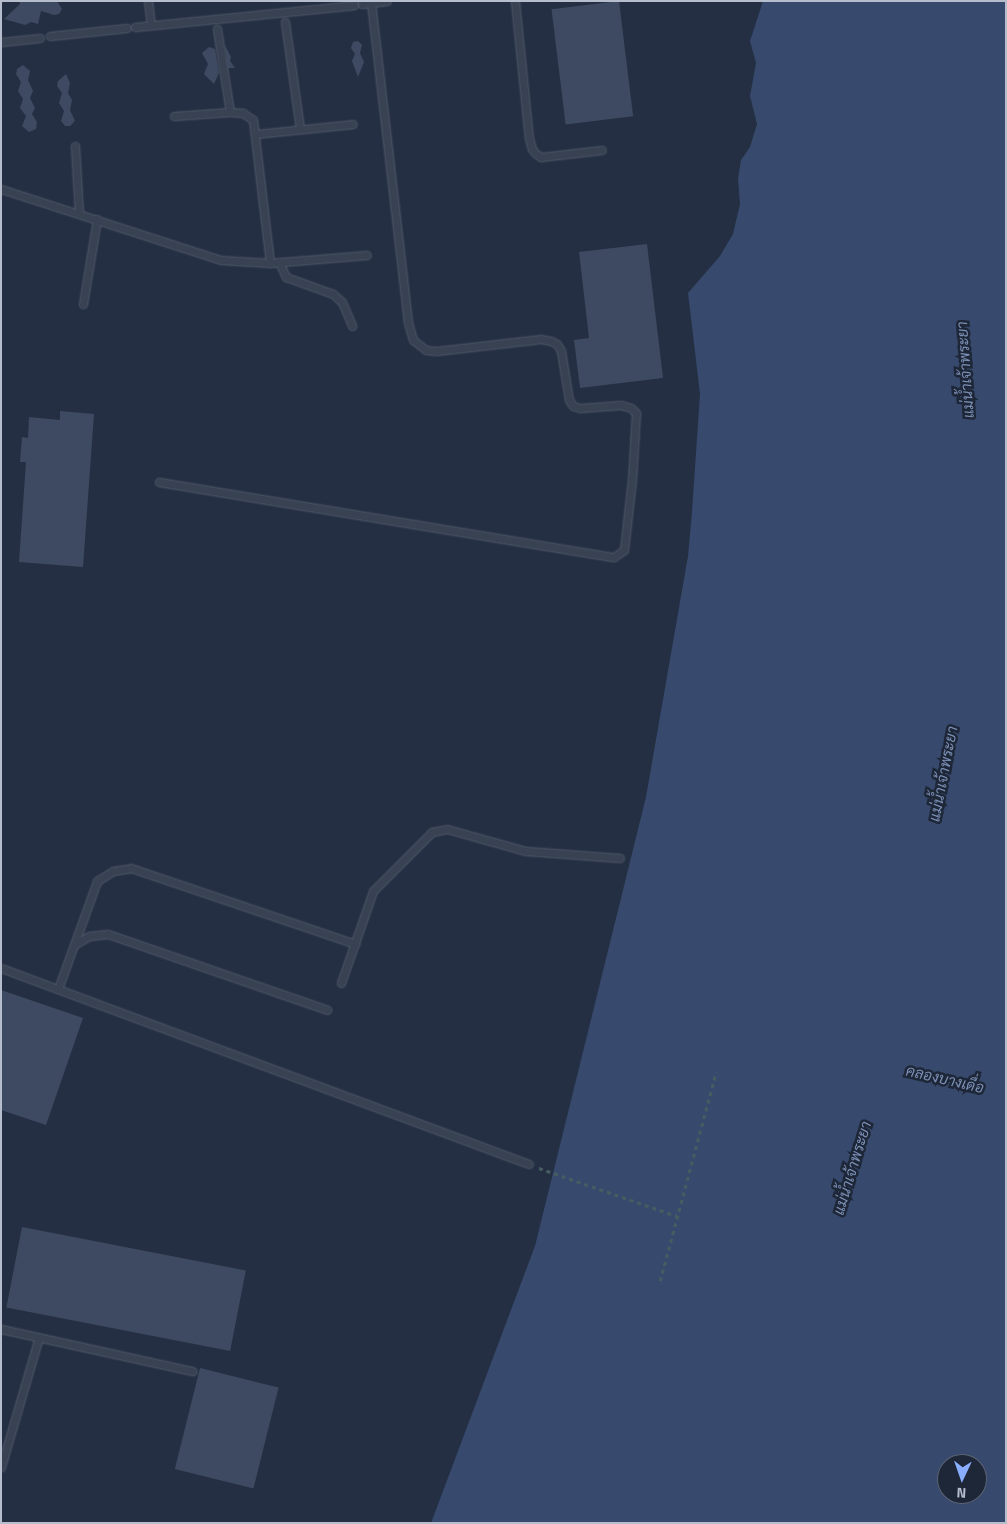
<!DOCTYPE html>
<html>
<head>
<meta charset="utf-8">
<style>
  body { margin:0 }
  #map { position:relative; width:1007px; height:1524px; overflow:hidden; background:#242f43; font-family:"Titillium Web",Sarabun,sans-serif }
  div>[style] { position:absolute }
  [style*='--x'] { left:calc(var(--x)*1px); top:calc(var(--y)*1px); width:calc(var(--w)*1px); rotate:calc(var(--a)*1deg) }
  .water>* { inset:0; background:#37496c }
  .building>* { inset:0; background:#3e4a61; transform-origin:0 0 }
  .path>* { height:2.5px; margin-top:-1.25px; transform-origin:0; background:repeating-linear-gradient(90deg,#455c61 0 4px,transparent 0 8px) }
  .roads { filter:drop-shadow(0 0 1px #515a6a) drop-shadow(0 0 1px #515a6a) }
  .service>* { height:7px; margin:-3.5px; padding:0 3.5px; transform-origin:3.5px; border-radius:3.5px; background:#394253 }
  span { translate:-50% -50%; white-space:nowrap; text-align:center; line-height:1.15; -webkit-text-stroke:5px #1e2738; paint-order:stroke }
  .water-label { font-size:15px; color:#7c90b6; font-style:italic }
  .frame { position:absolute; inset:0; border:2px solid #b6bdcd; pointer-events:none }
  .north { position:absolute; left:937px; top:1454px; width:50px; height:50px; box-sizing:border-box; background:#1e2738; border:1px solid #5b6374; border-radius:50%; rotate:183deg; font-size:14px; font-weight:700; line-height:20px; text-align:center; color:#b6bdcd }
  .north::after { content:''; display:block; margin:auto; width:18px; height:22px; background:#89aeff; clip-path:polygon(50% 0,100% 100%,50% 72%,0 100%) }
</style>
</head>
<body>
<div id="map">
  <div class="water">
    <div style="clip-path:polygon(evenodd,763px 1px,1006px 1px,1006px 1523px,431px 1523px,535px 1246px,646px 797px,688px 556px,692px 512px,700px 394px,688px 293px,720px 256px,733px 234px,740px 204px,738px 179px,741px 160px,750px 147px,757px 124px,750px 96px,756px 63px,750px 41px,763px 1px,947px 1464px,977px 1464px,977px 1494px,947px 1494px,947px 1464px)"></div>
  </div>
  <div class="building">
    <div style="clip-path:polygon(19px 1px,57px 1px,62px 9px,59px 14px,54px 15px,41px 11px,38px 24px,31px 22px,25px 25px,4px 19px,20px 4px)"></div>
    <div style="left:619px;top:1px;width:116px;height:68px;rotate:83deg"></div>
    <div style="clip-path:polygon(358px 41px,362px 45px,360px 53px,364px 62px,358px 77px,352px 61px,355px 54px,351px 48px,353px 42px)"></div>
    <div style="clip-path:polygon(225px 45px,231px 57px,230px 61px,235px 68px,228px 68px)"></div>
    <div style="clip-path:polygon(209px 47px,215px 49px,219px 73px,214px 84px,204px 74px,208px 64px,202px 53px)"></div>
    <div style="clip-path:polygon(23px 65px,30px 71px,28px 80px,33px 91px,30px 98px,35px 108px,32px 114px,37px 122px,36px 129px,29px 132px,22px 126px,26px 116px,20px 108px,23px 99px,18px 91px,21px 82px,16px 74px,17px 69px)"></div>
    <div style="clip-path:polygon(66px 74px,70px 83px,68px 93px,72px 100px,70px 110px,75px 121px,70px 126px,65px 126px,61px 121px,64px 111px,59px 103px,62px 93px,57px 86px,58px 81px)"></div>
    <div style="clip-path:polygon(647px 244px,663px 378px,580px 388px,574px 340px,589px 338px,579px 252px)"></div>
    <div style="clip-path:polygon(60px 411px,94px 414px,83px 567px,19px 562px,26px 462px,20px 462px,22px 437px,28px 438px,29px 417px,60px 420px)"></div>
    <div style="clip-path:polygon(1px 990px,83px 1018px,46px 1125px,1px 1110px)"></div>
    <div style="left:22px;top:1227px;width:228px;height:82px;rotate:11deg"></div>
    <div style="left:200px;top:1368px;width:81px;height:104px;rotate:14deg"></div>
  </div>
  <div class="path">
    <div style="--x:539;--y:1168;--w:146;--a:19.2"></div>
    <div style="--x:660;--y:1281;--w:216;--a:-75"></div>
  </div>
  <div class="roads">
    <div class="service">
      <div style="--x:148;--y:1;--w:24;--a:83"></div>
      <div style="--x:515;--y:1;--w:138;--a:84.2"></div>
      <div style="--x:529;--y:138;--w:11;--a:75"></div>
      <div style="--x:532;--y:149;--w:6;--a:51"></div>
      <div style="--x:536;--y:154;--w:6;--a:31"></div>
      <div style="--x:541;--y:157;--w:61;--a:-6.5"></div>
      <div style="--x:362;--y:4;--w:25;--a:-7"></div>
      <div style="--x:285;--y:22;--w:108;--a:82"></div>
      <div style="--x:135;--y:27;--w:220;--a:-5.7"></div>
      <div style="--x:217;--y:29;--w:84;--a:81.1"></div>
      <div style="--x:50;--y:36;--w:77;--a:-5.9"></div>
      <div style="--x:1;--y:42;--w:39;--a:-6"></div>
      <div style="--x:174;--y:116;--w:56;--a:-4.1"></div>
      <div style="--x:230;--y:112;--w:13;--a:4"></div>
      <div style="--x:243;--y:113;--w:12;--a:35"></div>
      <div style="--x:253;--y:120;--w:144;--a:83.2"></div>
      <div style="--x:256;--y:134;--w:97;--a:-5.9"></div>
      <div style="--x:75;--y:146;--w:68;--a:86.6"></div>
      <div style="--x:1;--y:189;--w:231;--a:17.9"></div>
      <div style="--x:221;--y:260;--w:49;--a:3.5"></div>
      <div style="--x:270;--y:263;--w:97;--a:-4.7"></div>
      <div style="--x:279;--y:262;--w:17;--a:65"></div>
      <div style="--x:286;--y:277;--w:50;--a:19.9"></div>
      <div style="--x:333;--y:294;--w:12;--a:42"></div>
      <div style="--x:342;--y:302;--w:26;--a:67"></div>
      <div style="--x:83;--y:304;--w:86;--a:-80.6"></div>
      <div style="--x:159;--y:482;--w:461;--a:9.4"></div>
      <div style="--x:614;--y:557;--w:12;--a:-35"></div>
      <div style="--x:624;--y:550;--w:70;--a:-83.5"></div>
      <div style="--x:632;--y:480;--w:67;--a:-86.6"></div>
      <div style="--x:636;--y:413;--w:7;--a:-135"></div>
      <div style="--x:631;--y:408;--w:10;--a:-163"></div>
      <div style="--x:621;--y:405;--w:41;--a:175.8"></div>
      <div style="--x:580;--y:408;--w:7;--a:-164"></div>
      <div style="--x:573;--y:406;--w:7;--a:-124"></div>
      <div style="--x:569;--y:400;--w:50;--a:-99.3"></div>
      <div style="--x:561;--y:351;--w:8;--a:-120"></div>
      <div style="--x:557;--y:344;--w:7;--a:-153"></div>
      <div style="--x:551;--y:341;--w:10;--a:-169"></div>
      <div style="--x:541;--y:339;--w:105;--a:173.4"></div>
      <div style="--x:437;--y:351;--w:11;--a:-175"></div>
      <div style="--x:426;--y:350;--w:16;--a:-142"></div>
      <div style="--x:413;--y:340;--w:19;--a:-106"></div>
      <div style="--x:408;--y:322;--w:323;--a:-96.6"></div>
      <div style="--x:74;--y:945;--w:17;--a:-31"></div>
      <div style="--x:89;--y:936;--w:19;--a:-6"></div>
      <div style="--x:108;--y:934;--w:232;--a:19.1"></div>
      <div style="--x:1;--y:968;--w:563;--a:20.37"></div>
      <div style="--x:341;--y:983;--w:97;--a:-70.8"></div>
      <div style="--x:373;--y:891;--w:83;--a:-45"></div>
      <div style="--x:432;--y:832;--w:15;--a:-11"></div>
      <div style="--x:447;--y:829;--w:82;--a:15.6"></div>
      <div style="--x:526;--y:851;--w:94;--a:4.3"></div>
      <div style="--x:58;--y:989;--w:115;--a:-70.1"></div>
      <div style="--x:97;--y:881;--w:19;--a:-32"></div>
      <div style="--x:113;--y:871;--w:18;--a:-9"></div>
      <div style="--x:131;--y:868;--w:237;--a:18.7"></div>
      <div style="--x:1;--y:1329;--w:196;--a:12.4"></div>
      <div style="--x:1;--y:1467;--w:135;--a:-73.7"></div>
    </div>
  </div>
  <div class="water-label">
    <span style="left:965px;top:370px;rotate:-94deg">แม่น้ำเจ้าพระยา</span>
    <span style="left:943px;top:774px;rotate:-79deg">แม่น้ำเจ้าพระยา</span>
    <span style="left:945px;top:1079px;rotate:13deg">คลองบางเดื่อ</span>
    <span style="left:852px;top:1168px;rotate:-73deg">แม่น้ำเจ้าพระยา</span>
  </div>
  <div class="frame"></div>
  <div class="north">N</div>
</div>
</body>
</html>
